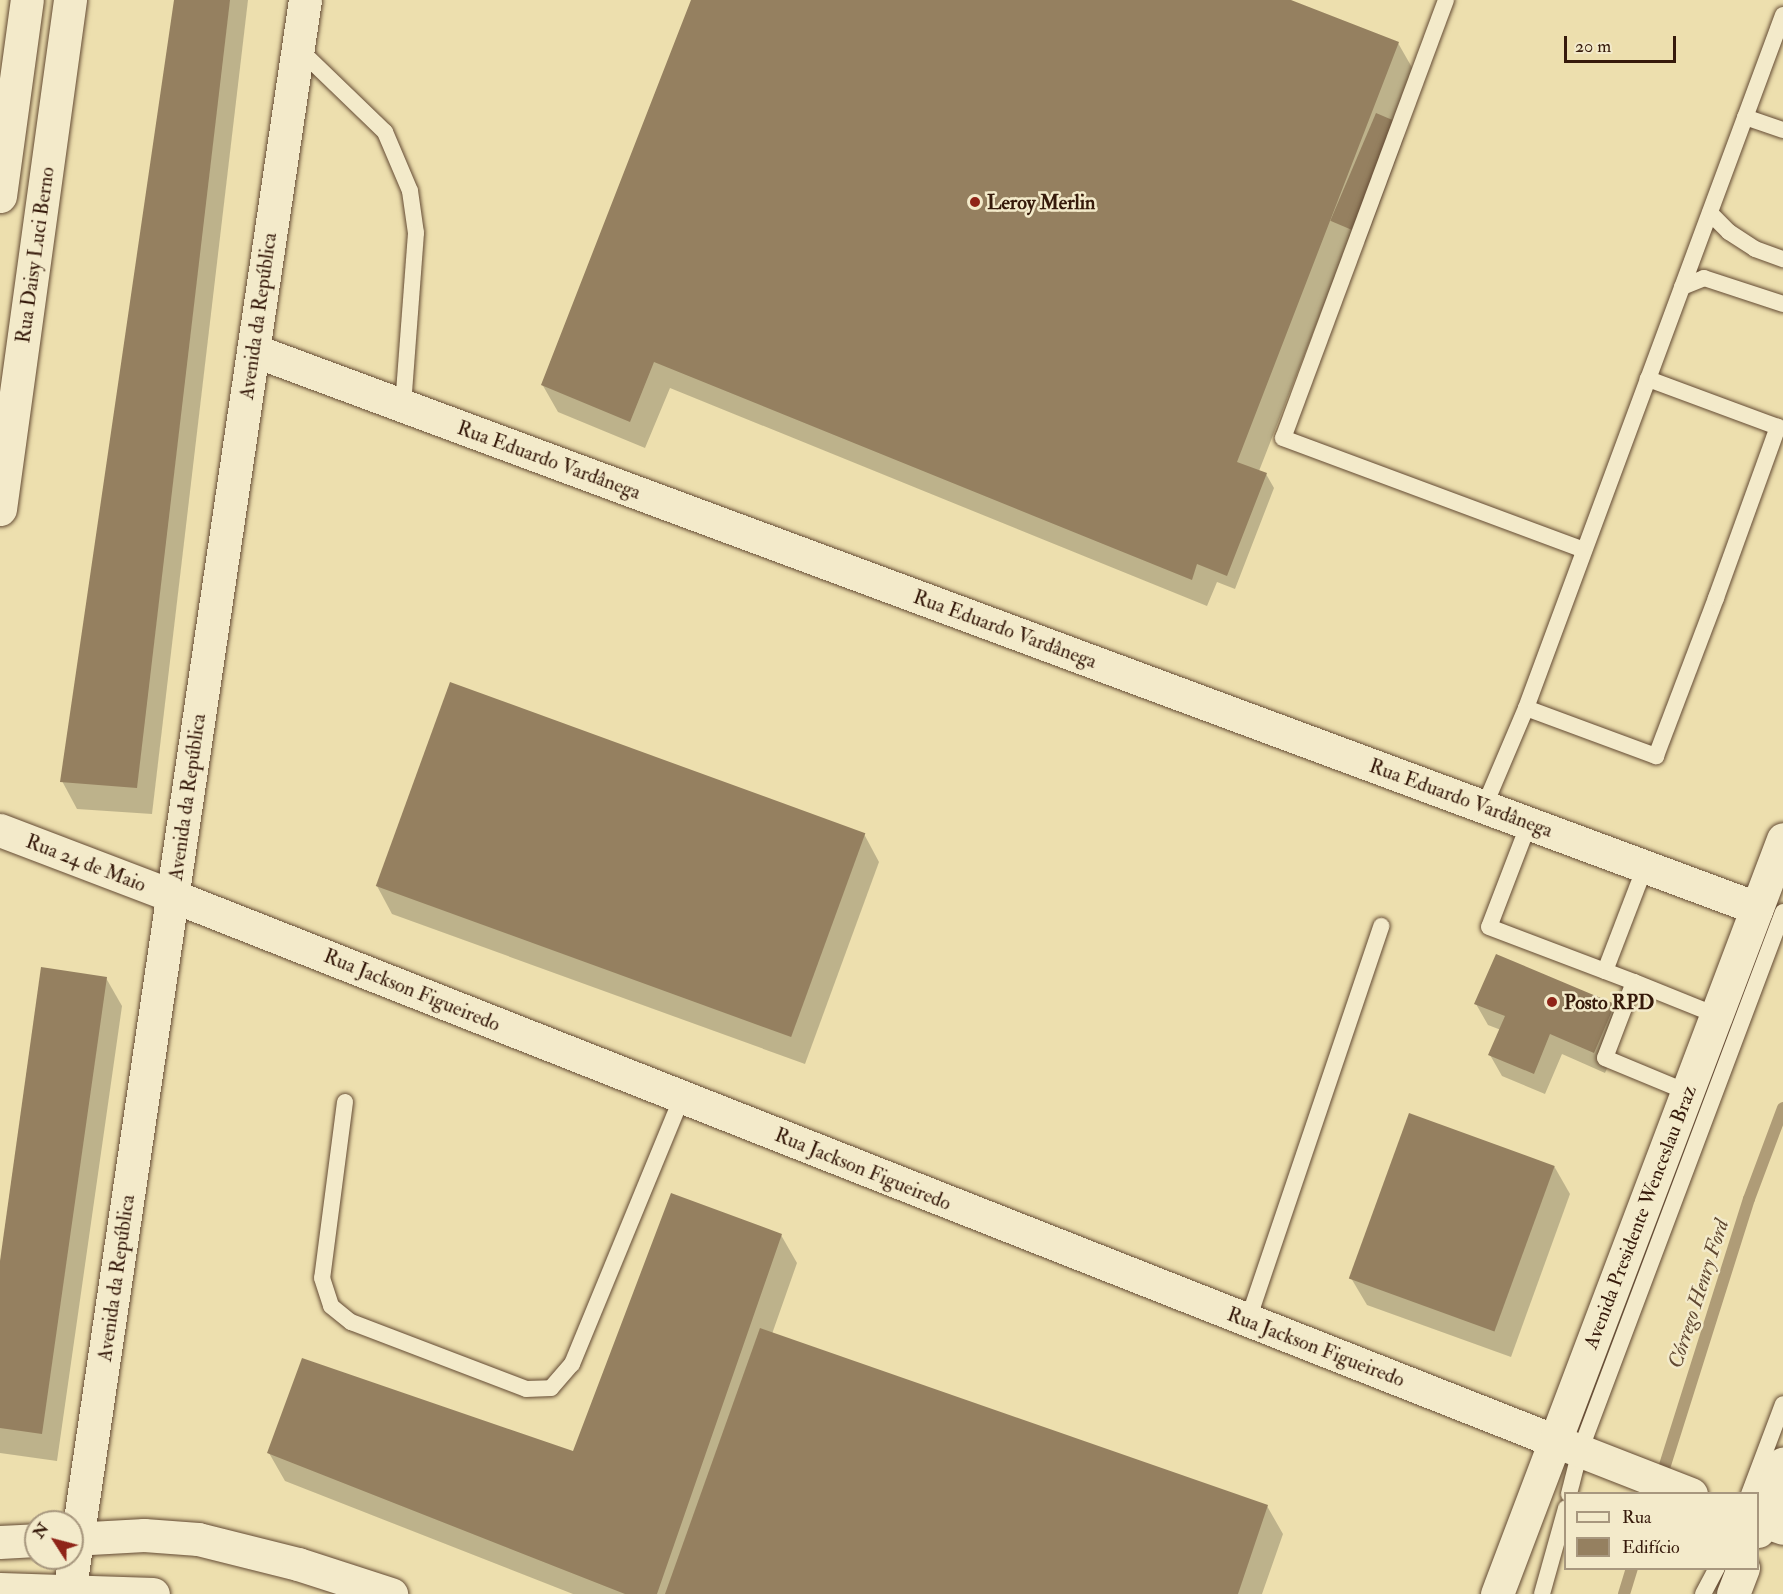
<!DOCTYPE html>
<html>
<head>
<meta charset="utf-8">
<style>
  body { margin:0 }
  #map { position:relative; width:1783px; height:1594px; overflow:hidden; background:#eddfae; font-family:"IM FELL Double Pica",serif }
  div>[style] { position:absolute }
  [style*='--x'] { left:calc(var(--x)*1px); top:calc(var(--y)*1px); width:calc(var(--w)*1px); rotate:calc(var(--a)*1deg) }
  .shadow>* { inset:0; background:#0003 }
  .stream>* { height:12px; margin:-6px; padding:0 6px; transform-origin:6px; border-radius:6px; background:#af9c77 }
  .building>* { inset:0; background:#958060; transform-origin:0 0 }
  .roads { filter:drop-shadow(0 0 2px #644b34) drop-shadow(0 0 2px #644b34) }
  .lane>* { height:16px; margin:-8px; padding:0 8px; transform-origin:8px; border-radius:8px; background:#f3eaca }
  .street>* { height:33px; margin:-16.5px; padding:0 16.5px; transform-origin:16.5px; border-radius:16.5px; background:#f3eaca }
  .secondary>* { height:33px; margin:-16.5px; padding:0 16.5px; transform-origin:16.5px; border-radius:16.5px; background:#f3eaca }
  .dots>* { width:16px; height:16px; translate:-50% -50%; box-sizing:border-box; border:3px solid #f3eaca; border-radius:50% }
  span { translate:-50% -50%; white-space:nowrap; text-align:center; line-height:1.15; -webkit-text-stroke:5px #f3eaca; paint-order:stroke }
  .poi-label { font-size:20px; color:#361a0b; font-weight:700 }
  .left { translate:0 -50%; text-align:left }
  .street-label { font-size:20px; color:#361a0b }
  .water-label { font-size:21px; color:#604831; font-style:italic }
  .legend { position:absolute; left:1564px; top:1492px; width:195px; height:78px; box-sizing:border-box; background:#f3eaca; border:2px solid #a7977e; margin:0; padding:8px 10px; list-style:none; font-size:18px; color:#361a0b }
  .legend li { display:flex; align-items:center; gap:12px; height:30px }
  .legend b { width:30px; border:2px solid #a7977e }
  .north { position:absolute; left:24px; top:1510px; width:60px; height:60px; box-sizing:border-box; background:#f3eaca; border:2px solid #a7977e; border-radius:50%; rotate:306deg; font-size:16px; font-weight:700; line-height:24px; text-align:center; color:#361a0b }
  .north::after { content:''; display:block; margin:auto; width:21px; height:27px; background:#8f2418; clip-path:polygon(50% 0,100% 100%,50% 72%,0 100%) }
  .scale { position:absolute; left:1564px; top:36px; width:112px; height:27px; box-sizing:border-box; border:3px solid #361a0b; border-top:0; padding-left:8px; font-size:18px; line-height:21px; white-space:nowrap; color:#361a0b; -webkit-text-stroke:4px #f3eaca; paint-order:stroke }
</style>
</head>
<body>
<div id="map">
  <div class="shadow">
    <div style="clip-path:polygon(176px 0,248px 0,152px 814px,77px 809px,62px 781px)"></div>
    <div style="clip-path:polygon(693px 0,1286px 0,1398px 43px,1414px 71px,1396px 124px,1404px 138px,1365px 243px,1350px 238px,1259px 471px,1266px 474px,1274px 488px,1235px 589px,1217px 582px,1207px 606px,670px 388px,645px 448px,558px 412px,542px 384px)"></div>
    <div style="clip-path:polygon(864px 834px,879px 862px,805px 1064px,392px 914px,377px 886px)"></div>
    <div style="clip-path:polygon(106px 978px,122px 1006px,57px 1461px,0 1453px,0 1272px)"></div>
    <div style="clip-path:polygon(1476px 1004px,1614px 1005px,1626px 1026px,1605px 1073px,1562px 1054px,1545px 1094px,1502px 1076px,1490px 1055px,1501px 1030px,1488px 1025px)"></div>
    <div style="clip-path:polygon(1554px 1166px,1570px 1194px,1511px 1357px,1367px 1305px,1351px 1278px)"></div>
    <div style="clip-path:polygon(781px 1235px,797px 1263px,772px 1334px,1267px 1506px,1283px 1534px,1262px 1594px,573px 1594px,285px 1481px,269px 1453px,574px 1453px)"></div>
  </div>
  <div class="stream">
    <div style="--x:1660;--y:1481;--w:296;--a:-72.5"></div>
    <div style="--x:1749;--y:1199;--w:97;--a:-69.5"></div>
    <div style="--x:1624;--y:1594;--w:27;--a:-73"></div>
  </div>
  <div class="building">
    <div style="clip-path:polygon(174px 0,230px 0,137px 788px,60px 782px)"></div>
    <div style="clip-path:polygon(691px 0,1291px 0,1399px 42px,1237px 462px,1267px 473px,1227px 576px,1197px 564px,1192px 580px,654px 362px,630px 422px,541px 385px)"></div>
    <div style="left:1376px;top:113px;width:23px;height:117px;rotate:23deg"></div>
    <div style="left:450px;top:682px;width:442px;height:217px;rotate:20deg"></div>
    <div style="clip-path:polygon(1496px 954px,1615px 1004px,1594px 1053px,1550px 1034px,1534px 1074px,1488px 1055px,1505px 1016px,1474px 1004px)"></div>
    <div style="clip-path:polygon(41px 967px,107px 977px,42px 1434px,0 1428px,0 1261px)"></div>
    <div style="left:1409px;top:1113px;width:155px;height:176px;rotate:20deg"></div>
    <div style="clip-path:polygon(671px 1193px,782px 1234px,657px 1594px,625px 1594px,267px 1453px,302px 1358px,573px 1451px)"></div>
    <div style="clip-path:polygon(760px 1328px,1268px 1505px,1238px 1594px,665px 1594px)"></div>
  </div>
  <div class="roads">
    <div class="lane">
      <div style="--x:1446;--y:0;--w:467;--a:110.4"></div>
      <div style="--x:1283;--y:438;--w:321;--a:20.4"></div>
      <div style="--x:298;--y:48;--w:121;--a:44"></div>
      <div style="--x:385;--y:132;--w:64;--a:67"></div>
      <div style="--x:410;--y:191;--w:42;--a:81.9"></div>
      <div style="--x:416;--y:233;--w:173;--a:94.3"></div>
      <div style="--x:1745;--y:117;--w:40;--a:18.9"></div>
      <div style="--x:1710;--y:213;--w:27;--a:45"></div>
      <div style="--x:1729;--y:232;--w:31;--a:33"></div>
      <div style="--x:1755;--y:249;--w:30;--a:20"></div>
      <div style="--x:1682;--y:287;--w:24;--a:-22"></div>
      <div style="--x:1704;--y:278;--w:83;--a:18.2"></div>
      <div style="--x:1526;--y:708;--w:139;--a:20.3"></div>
      <div style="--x:1656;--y:756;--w:169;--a:-69.2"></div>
      <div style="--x:1716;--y:598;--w:182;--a:-70.1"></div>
      <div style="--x:1778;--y:427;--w:139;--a:-159.7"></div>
      <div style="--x:1484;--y:807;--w:108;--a:-67"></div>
      <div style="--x:1526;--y:708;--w:739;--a:-69.65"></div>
      <div style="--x:1529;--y:823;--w:111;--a:111"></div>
      <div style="--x:1489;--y:927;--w:155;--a:20.8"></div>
      <div style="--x:1634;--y:982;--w:81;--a:110.9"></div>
      <div style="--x:1605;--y:1058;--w:89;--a:22.5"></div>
      <div style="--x:1605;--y:971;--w:111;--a:-69"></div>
      <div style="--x:1634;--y:982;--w:88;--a:21.9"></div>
      <div style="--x:345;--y:1102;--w:177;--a:97.4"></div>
      <div style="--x:322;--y:1278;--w:29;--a:72"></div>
      <div style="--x:331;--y:1306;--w:26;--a:39"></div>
      <div style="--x:351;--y:1322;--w:187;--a:20.9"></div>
      <div style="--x:526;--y:1389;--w:25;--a:-2"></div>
      <div style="--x:551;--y:1388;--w:32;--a:-49"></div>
      <div style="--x:572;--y:1364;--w:289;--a:-67.6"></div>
      <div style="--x:1248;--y:1320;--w:416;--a:-71.3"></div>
      <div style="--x:1569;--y:1494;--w:44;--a:-75.7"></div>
      <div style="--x:1580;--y:1451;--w:576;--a:-69.36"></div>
      <div style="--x:1749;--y:1494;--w:96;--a:-69.3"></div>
      <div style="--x:1542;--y:1594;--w:89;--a:-74.4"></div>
      <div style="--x:1703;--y:1594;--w:30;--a:-62"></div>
    </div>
    <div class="street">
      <div style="--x:0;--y:196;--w:198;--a:-82.2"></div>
      <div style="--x:253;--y:350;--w:1604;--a:20.36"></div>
      <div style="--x:0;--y:509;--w:514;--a:-82.17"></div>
      <div style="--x:0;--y:830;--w:185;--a:20.9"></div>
      <div style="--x:173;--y:896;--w:1486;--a:21.52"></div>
      <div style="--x:1761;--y:1520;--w:23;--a:20"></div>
      <div style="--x:72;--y:1539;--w:72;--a:-3.2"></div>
      <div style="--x:144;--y:1535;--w:54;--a:4.2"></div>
      <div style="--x:198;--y:1539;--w:103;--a:14"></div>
      <div style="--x:298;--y:1564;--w:98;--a:17.9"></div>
      <div style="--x:0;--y:1542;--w:36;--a:-3"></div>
      <div style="--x:0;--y:1589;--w:153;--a:1.9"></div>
      <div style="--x:69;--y:1594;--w:1611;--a:-81.58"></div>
    </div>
    <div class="secondary">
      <div style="--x:1555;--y:1441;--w:146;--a:21.3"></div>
      <div style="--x:1758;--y:1531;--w:72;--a:-69.5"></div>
      <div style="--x:1497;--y:1594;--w:807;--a:-69.25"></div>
      <div style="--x:1733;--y:1594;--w:28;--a:-69"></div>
    </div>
  </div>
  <div class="dots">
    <div style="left:975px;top:202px;background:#8f2418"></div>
    <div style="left:1552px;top:1002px;background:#8f2418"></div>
  </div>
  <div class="poi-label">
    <span class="left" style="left:987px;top:202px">Leroy Merlin</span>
    <span class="left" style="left:1564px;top:1002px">Posto RPD</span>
  </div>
  <div class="street-label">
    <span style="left:35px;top:255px;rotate:-82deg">Rua Daisy Luci Berno</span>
    <span style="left:258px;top:316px;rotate:-82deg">Avenida da República</span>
    <span style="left:549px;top:460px;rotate:20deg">Rua Eduardo Vardânega</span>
    <span style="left:1005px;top:629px;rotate:20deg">Rua Eduardo Vardânega</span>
    <span style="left:187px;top:797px;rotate:-82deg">Avenida da República</span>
    <span style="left:1461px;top:798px;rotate:20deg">Rua Eduardo Vardânega</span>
    <span style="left:86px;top:863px;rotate:21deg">Rua 24 de Maio</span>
    <span style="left:412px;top:990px;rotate:22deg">Rua Jackson Figueiredo</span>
    <span style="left:863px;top:1169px;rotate:22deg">Rua Jackson Figueiredo</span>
    <span style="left:1640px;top:1217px;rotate:-69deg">Avenida Presidente Wenceslau Braz</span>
    <span style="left:116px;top:1278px;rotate:-82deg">Avenida da República</span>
    <span style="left:1316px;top:1347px;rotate:21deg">Rua Jackson Figueiredo</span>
  </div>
  <div class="water-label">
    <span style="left:1699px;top:1294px;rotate:-72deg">Córrego Henry Ford</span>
  </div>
  <ul class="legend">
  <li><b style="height:8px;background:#f3eaca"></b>Rua</li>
  <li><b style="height:16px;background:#958060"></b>Edifício</li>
  </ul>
  <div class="north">N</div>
  <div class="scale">20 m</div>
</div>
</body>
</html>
